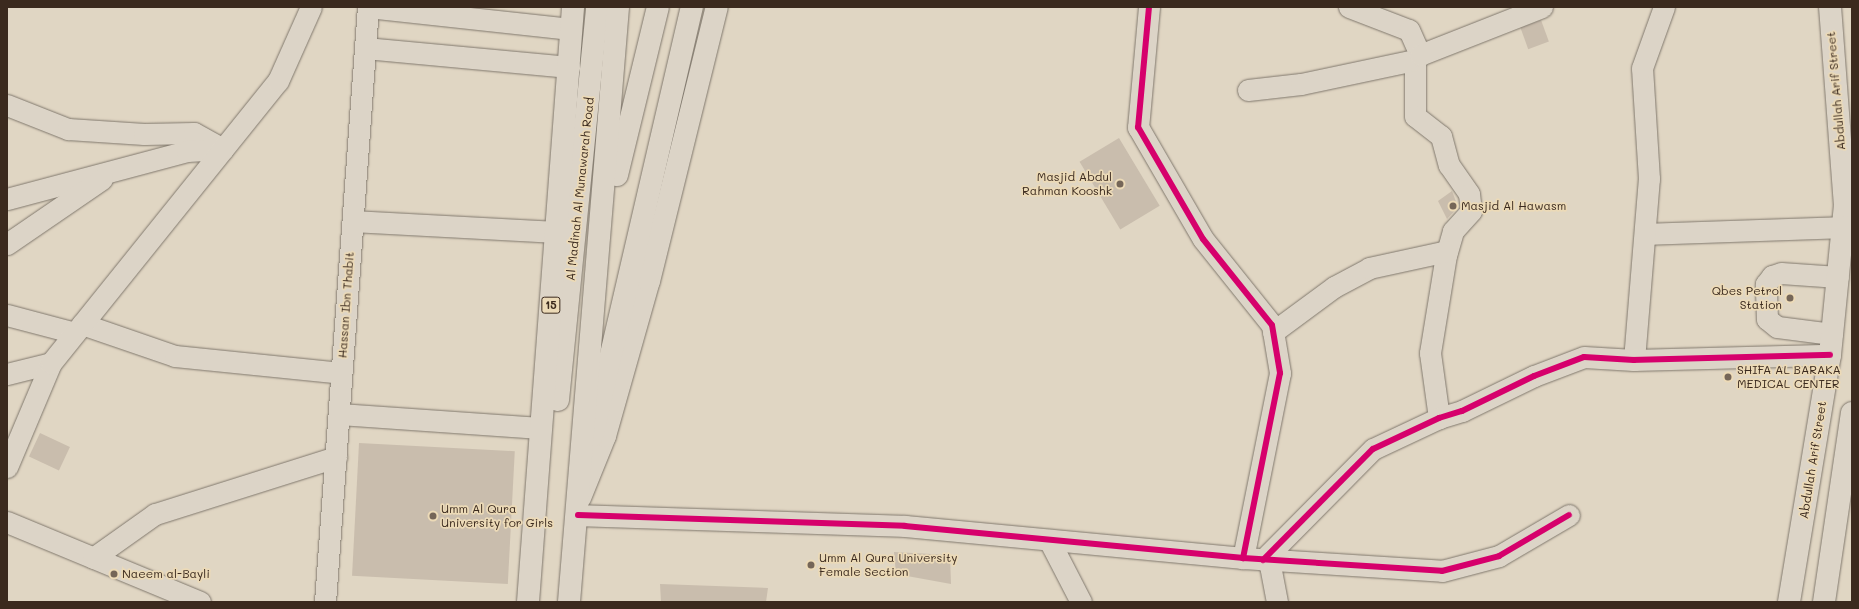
<!DOCTYPE html>
<html>
<head>
<meta charset="utf-8">
<style>
  body { margin:0 }
  #map { position:relative; width:1859px; height:609px; overflow:hidden; background:#e0d6c3; font-family:Mali,sans-serif }
  div>[style] { position:absolute }
  [style*='--x'] { left:calc(var(--x)*1px); top:calc(var(--y)*1px); width:calc(var(--w)*1px); rotate:calc(var(--a)*1deg) }
  .building>* { inset:0; background:#c9bdad; transform-origin:0 0 }
  .roads { filter:drop-shadow(0 0 1px #80786d) drop-shadow(0 0 1px #80786d) }
  .minor>* { height:21px; margin:-10.5px; padding:0 10.5px; transform-origin:10.5px; border-radius:10.5px; background:#dcd4c7 }
  .major>* { height:22px; margin:-11px; padding:0 11px; transform-origin:11px; border-radius:11px; background:#dcd4c7 }
  .highway>* { height:22px; margin:-11px; padding:0 11px; transform-origin:11px; border-radius:11px; background:#dcd4c7 }
  .cycleway>* { height:6px; margin:-3px; padding:0 3px; transform-origin:3px; border-radius:3px; background:#d6006c }
  .dots>* { width:11px; height:11px; translate:-50% -50%; box-sizing:border-box; border:2px solid #ecdab7; border-radius:50% }
  span { translate:-50% -50%; white-space:nowrap; text-align:center; line-height:1.15; -webkit-text-stroke:3.5px #ecdab7; paint-order:stroke }
  .shield-label span { padding:1px 3px; background:#ecdab7; border:1px solid; border-radius:3px; -webkit-text-stroke-width:0 }
  .shield-label { font-size:11px; color:#3b2a1e; font-weight:700 }
  .street-label { font-size:12px; color:#3b2a1e }
  .poi-label { font-size:12px; color:#3b2a1e }
  .right { translate:-100% -50%; text-align:right }
  .left { translate:0 -50%; text-align:left }
  .frame { position:absolute; inset:0; border:8px solid #3b2a1e; pointer-events:none }
</style>
</head>
<body>
<div id="map">
  <div class="building">
    <div style="left:1541px;top:20px;width:23px;height:22px;rotate:70deg"></div>
    <div style="left:1119px;top:138px;width:79px;height:46px;rotate:59deg"></div>
    <div style="clip-path:polygon(1452px 191px,1458px 207px,1447px 219px,1438px 201px)"></div>
    <div style="left:40px;top:433px;width:33px;height:26px;rotate:25deg"></div>
    <div style="left:359px;top:443px;width:156px;height:133px;rotate:3deg"></div>
    <div style="clip-path:polygon(894px 552px,950px 555px,951px 584px,896px 574px)"></div>
    <div style="clip-path:polygon(660px 584px,768px 588px,766px 602px,661px 602px)"></div>
  </div>
  <div class="roads">
    <div class="minor">
      <div style="--x:368;--y:7;--w:204;--a:6.2"></div>
      <div style="--x:1149;--y:7;--w:121;--a:95.2"></div>
      <div style="--x:1138;--y:127;--w:129;--a:59.9"></div>
      <div style="--x:1203;--y:239;--w:110;--a:51.3"></div>
      <div style="--x:1272;--y:325;--w:49;--a:80.5"></div>
      <div style="--x:1280;--y:373;--w:189;--a:101.3"></div>
      <div style="--x:1349;--y:7;--w:64;--a:21"></div>
      <div style="--x:1409;--y:30;--w:27;--a:66"></div>
      <div style="--x:365;--y:48;--w:205;--a:5.3"></div>
      <div style="--x:1415;--y:60;--w:56;--a:90"></div>
      <div style="--x:1415;--y:116;--w:33;--a:38"></div>
      <div style="--x:1441;--y:136;--w:30;--a:75"></div>
      <div style="--x:1449;--y:165;--w:35;--a:55"></div>
      <div style="--x:1469;--y:194;--w:17;--a:83"></div>
      <div style="--x:1471;--y:211;--w:27;--a:132"></div>
      <div style="--x:1453;--y:231;--w:25;--a:106"></div>
      <div style="--x:1446;--y:255;--w:99;--a:99.3"></div>
      <div style="--x:1430;--y:353;--w:66;--a:82.1"></div>
      <div style="--x:1248;--y:90;--w:53;--a:-6.5"></div>
      <div style="--x:1301;--y:84;--w:116;--a:-11.9"></div>
      <div style="--x:1415;--y:60;--w:7;--a:-45"></div>
      <div style="--x:1420;--y:55;--w:131;--a:-21.5"></div>
      <div style="--x:7;--y:105;--w:66;--a:21.5"></div>
      <div style="--x:68;--y:129;--w:76;--a:3.8"></div>
      <div style="--x:144;--y:134;--w:50;--a:-1.1"></div>
      <div style="--x:194;--y:133;--w:33;--a:29"></div>
      <div style="--x:7;--y:199;--w:186;--a:-14.9"></div>
      <div style="--x:187;--y:151;--w:36;--a:-3"></div>
      <div style="--x:353;--y:221;--w:203;--a:3.1"></div>
      <div style="--x:1646;--y:234;--w:197;--a:-2"></div>
      <div style="--x:7;--y:244;--w:115;--a:-34.4"></div>
      <div style="--x:7;--y:315;--w:70;--a:14.8"></div>
      <div style="--x:82;--y:324;--w:98;--a:19"></div>
      <div style="--x:175;--y:356;--w:167;--a:5.8"></div>
      <div style="--x:1273;--y:332;--w:76;--a:-36.4"></div>
      <div style="--x:1334;--y:287;--w:40;--a:-28"></div>
      <div style="--x:1369;--y:268;--w:80;--a:-12.3"></div>
      <div style="--x:1832;--y:334;--w:55;--a:-172.7"></div>
      <div style="--x:1777;--y:327;--w:13;--a:-141"></div>
      <div style="--x:1767;--y:319;--w:35;--a:-92"></div>
      <div style="--x:1766;--y:284;--w:10;--a:-53"></div>
      <div style="--x:1772;--y:276;--w:9;--a:-18"></div>
      <div style="--x:1781;--y:273;--w:57;--a:4"></div>
      <div style="--x:1634;--y:360;--w:182;--a:-85.3"></div>
      <div style="--x:1649;--y:179;--w:111;--a:-93.6"></div>
      <div style="--x:1642;--y:68;--w:65;--a:-70.2"></div>
      <div style="--x:7;--y:374;--w:45;--a:-14"></div>
      <div style="--x:339;--y:414;--w:202;--a:4"></div>
      <div style="--x:7;--y:467;--w:113;--a:-67.1"></div>
      <div style="--x:51;--y:363;--w:362;--a:-51.2"></div>
      <div style="--x:278;--y:81;--w:81;--a:-66"></div>
      <div style="--x:578;--y:515;--w:327;--a:1.9"></div>
      <div style="--x:905;--y:526;--w:340;--a:5.4"></div>
      <div style="--x:1243;--y:558;--w:199;--a:3.7"></div>
      <div style="--x:1442;--y:571;--w:59;--a:-14.7"></div>
      <div style="--x:1499;--y:556;--w:81;--a:-30.4"></div>
      <div style="--x:7;--y:522;--w:209;--a:22.5"></div>
      <div style="--x:1049;--y:540;--w:70;--a:62.7"></div>
      <div style="--x:93;--y:558;--w:76;--a:-35.4"></div>
      <div style="--x:155;--y:514;--w:190;--a:-17.5"></div>
      <div style="--x:1263;--y:560;--w:156;--a:-45.3"></div>
      <div style="--x:1373;--y:449;--w:73;--a:-25.2"></div>
      <div style="--x:1439;--y:418;--w:24;--a:-17"></div>
      <div style="--x:1462;--y:411;--w:80;--a:-25.9"></div>
      <div style="--x:1534;--y:376;--w:53;--a:-20.8"></div>
      <div style="--x:1584;--y:357;--w:50;--a:3.4"></div>
      <div style="--x:1634;--y:360;--w:196;--a:-1.5"></div>
      <div style="--x:1269;--y:560;--w:43;--a:79.2"></div>
      <div style="--x:325;--y:602;--w:597;--a:-85.87"></div>
    </div>
    <div class="major">
      <div style="--x:580;--y:498;--w:67;--a:-68"></div>
      <div style="--x:605;--y:436;--w:161;--a:-74.2"></div>
      <div style="--x:649;--y:281;--w:282;--a:-76.1"></div>
      <div style="--x:1789;--y:602;--w:250;--a:-80.6"></div>
      <div style="--x:1830;--y:355;--w:150;--a:-84.3"></div>
      <div style="--x:1845;--y:206;--w:200;--a:-94.3"></div>
      <div style="--x:1824;--y:602;--w:191;--a:-81.6"></div>
    </div>
    <div class="highway">
      <div style="--x:617;--y:175;--w:173;--a:-76.3"></div>
      <div style="--x:558;--y:400;--w:395;--a:-84.3"></div>
      <div style="--x:592;--y:436;--w:441;--a:-76.9"></div>
      <div style="--x:528;--y:602;--w:597;--a:-85.67"></div>
      <div style="--x:569;--y:602;--w:597;--a:-85.29"></div>
    </div>
  </div>
  <div class="cycleway">
    <div style="--x:1149;--y:7;--w:121;--a:95.2"></div>
    <div style="--x:1138;--y:127;--w:129;--a:59.9"></div>
    <div style="--x:1203;--y:239;--w:110;--a:51.3"></div>
    <div style="--x:1272;--y:325;--w:49;--a:80.5"></div>
    <div style="--x:1280;--y:373;--w:189;--a:101.3"></div>
    <div style="--x:578;--y:515;--w:327;--a:1.9"></div>
    <div style="--x:905;--y:526;--w:340;--a:5.4"></div>
    <div style="--x:1243;--y:558;--w:199;--a:3.7"></div>
    <div style="--x:1442;--y:571;--w:59;--a:-14.7"></div>
    <div style="--x:1499;--y:556;--w:81;--a:-30.4"></div>
    <div style="--x:1263;--y:560;--w:156;--a:-45.3"></div>
    <div style="--x:1373;--y:449;--w:73;--a:-25.2"></div>
    <div style="--x:1439;--y:418;--w:24;--a:-17"></div>
    <div style="--x:1462;--y:411;--w:80;--a:-25.9"></div>
    <div style="--x:1534;--y:376;--w:53;--a:-20.8"></div>
    <div style="--x:1584;--y:357;--w:50;--a:3.4"></div>
    <div style="--x:1634;--y:360;--w:196;--a:-1.5"></div>
  </div>
  <div class="dots">
    <div style="left:1120px;top:184px;background:#756658"></div>
    <div style="left:1453px;top:206px;background:#756658"></div>
    <div style="left:1790px;top:298px;background:#756658"></div>
    <div style="left:1728px;top:377px;background:#756658"></div>
    <div style="left:433px;top:516px;background:#756658"></div>
    <div style="left:811px;top:565px;background:#756658"></div>
    <div style="left:114px;top:574px;background:#756658"></div>
  </div>
  <div class="shield-label">
    <span style="left:551px;top:305px">15</span>
  </div>
  <div class="street-label">
    <span style="left:1836px;top:91px;rotate:-95deg">Abdullah Arif Street</span>
    <span style="left:580px;top:189px;rotate:-84deg">Al Madinah Al Munawarah Road</span>
    <span style="left:346px;top:305px;rotate:-86deg">Hassan Ibn Thabit</span>
    <span style="left:1813px;top:460px;rotate:-81deg">Abdullah Arif Street</span>
  </div>
  <div class="poi-label">
    <span class="right" style="left:1112px;top:184px">Masjid Abdul<br>Rahman Kooshk</span>
    <span class="left" style="left:1461px;top:206px">Masjid Al Hawasm</span>
    <span class="right" style="left:1782px;top:298px">Qbes Petrol<br>Station</span>
    <span class="left" style="left:1737px;top:377px">SHIFA AL BARAKA<br>MEDICAL CENTER</span>
    <span class="left" style="left:441px;top:516px">Umm Al Qura<br>University for Girls</span>
    <span class="left" style="left:819px;top:565px">Umm Al Qura University<br>Female Section</span>
    <span class="left" style="left:122px;top:574px">Naeem al-Bayli</span>
  </div>
  <div class="frame"></div>
</div>
</body>
</html>
